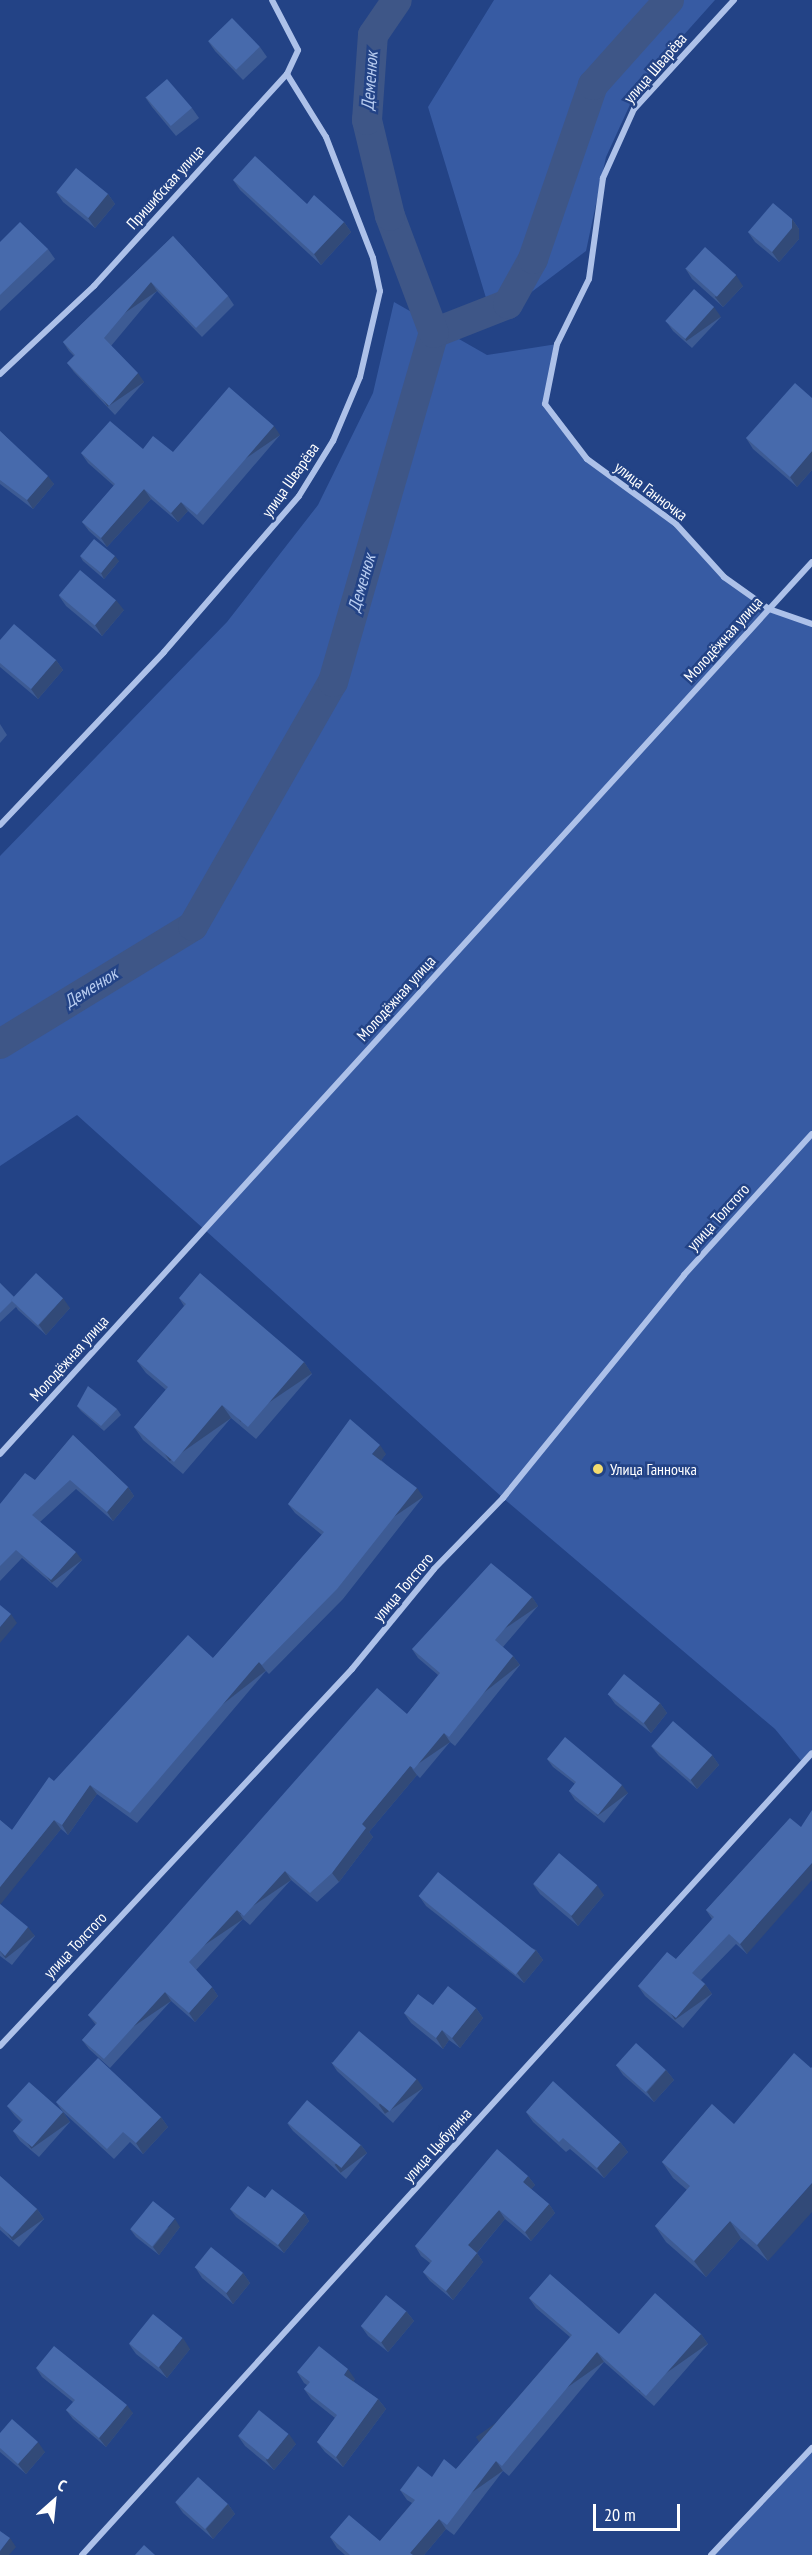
<!DOCTYPE html>
<html>
<head>
<meta charset="utf-8">
<style>
  body { margin:0 }
  #map { position:relative; width:812px; height:2555px; overflow:hidden; background:#234386; font-family:"PT Sans Narrow",sans-serif }
  div>[style] { position:absolute }
  [style*='--x'] { left:calc(var(--x)*1px); top:calc(var(--y)*1px); width:calc(var(--w)*1px); rotate:calc(var(--a)*1deg) }
  .green>* { inset:0; background:#375ba3 }
  .canal>* { height:30px; margin:-15px; padding:0 15px; transform-origin:15px; border-radius:15px; background:#3e5687 }
  .street>* { height:6px; margin:-3px; padding:0 3px; transform-origin:3px; border-radius:3px; background:#adc1e9 }
  .wall>* { inset:0; background:#3d5b94 }
  .shaded-wall>* { inset:0; background:#324a78; transform-origin:0 0 }
  .building>* { inset:0; background:#476aac; transform-origin:0 0 }
  .dots>* { width:16px; height:16px; translate:-50% -50%; box-sizing:border-box; border:3px solid #234386; border-radius:50% }
  span { translate:-50% -50%; white-space:nowrap; text-align:center; line-height:1.15; -webkit-text-stroke:5px #234386; paint-order:stroke }
  .street-label { font-size:16px; color:#fff }
  .poi-label { font-size:16px; color:#fff }
  .left { translate:0 -50%; text-align:left }
  .water-label { font-size:18px; color:#b8ccf0; font-style:italic }
  .north { position:absolute; left:24px; top:2471px; width:60px; height:60px; -webkit-text-stroke:4px #234386; paint-order:stroke; rotate:27deg; font-size:16px; font-weight:700; line-height:24px; text-align:center; color:#fff }
  .north::after { content:''; display:block; margin:auto; width:21px; height:27px; background:#fff; clip-path:polygon(50% 0,100% 100%,50% 72%,0 100%) }
  .scale { position:absolute; left:593px; top:2504px; width:87px; height:27px; box-sizing:border-box; border:3px solid #fff; border-top:0; padding-left:8px; font-size:18px; line-height:21px; white-space:nowrap; color:#fff; -webkit-text-stroke:4px #234386; paint-order:stroke }
</style>
</head>
<body>
<div id="map">
  <div class="green">
    <div style="clip-path:polygon(494px 0,715px 0,639px 85px,606px 157px,586px 251px,493px 321px,428px 107px)"></div>
    <div style="clip-path:polygon(394px 302px,487px 355px,557px 344px,545px 404px,587px 459px,676px 524px,724px 577px,769px 609px,812px 624px,812px 1753px,803px 1763px,775px 1729px,503px 1498px,77px 1115px,0 1166px,0 856px,227px 622px,318px 505px,373px 393px)"></div>
    <div style="clip-path:polygon(812px 2448px,812px 2555px,711px 2555px)"></div>
  </div>
  <div class="canal">
    <div style="--x:434;--y:333;--w:79;--a:-21.4"></div>
    <div style="--x:508;--y:304;--w:51;--a:-60.9"></div>
    <div style="--x:533;--y:259;--w:184;--a:-71"></div>
    <div style="--x:593;--y:85;--w:114;--a:-48.2"></div>
    <div style="--x:0;--y:1044;--w:226;--a:-31.4"></div>
    <div style="--x:193;--y:926;--w:281;--a:-60.2"></div>
    <div style="--x:333;--y:682;--w:363;--a:-73.9"></div>
    <div style="--x:434;--y:333;--w:125;--a:-110.6"></div>
    <div style="--x:390;--y:216;--w:99;--a:-103.5"></div>
    <div style="--x:367;--y:120;--w:85;--a:-86"></div>
    <div style="--x:373;--y:35;--w:42;--a:-55.6"></div>
  </div>
  <div class="street">
    <div style="--x:734;--y:0;--w:148;--a:132.5"></div>
    <div style="--x:634;--y:109;--w:76;--a:114.2"></div>
    <div style="--x:603;--y:178;--w:102;--a:97.9"></div>
    <div style="--x:589;--y:279;--w:72;--a:116.2"></div>
    <div style="--x:557;--y:344;--w:61;--a:101.3"></div>
    <div style="--x:545;--y:404;--w:69;--a:52.6"></div>
    <div style="--x:587;--y:459;--w:110;--a:36.1"></div>
    <div style="--x:676;--y:524;--w:72;--a:47.8"></div>
    <div style="--x:724;--y:577;--w:55;--a:35.4"></div>
    <div style="--x:769;--y:609;--w:46;--a:19.2"></div>
    <div style="--x:0;--y:374;--w:129;--a:-43.1"></div>
    <div style="--x:94;--y:286;--w:287;--a:-47.7"></div>
    <div style="--x:287;--y:74;--w:26;--a:-65"></div>
    <div style="--x:298;--y:50;--w:56;--a:-117.5"></div>
    <div style="--x:0;--y:825;--w:238;--a:-46.5"></div>
    <div style="--x:164;--y:652;--w:206;--a:-49.1"></div>
    <div style="--x:299;--y:496;--w:65;--a:-58.3"></div>
    <div style="--x:333;--y:441;--w:69;--a:-67.1"></div>
    <div style="--x:360;--y:377;--w:88;--a:-76.9"></div>
    <div style="--x:380;--y:291;--w:34;--a:-102"></div>
    <div style="--x:373;--y:258;--w:130;--a:-111.2"></div>
    <div style="--x:326;--y:137;--w:74;--a:-121.8"></div>
    <div style="--x:0;--y:1454;--w:1206;--a:-47.69"></div>
    <div style="--x:0;--y:2046;--w:516;--a:-46.96"></div>
    <div style="--x:352;--y:1669;--w:129;--a:-50.6"></div>
    <div style="--x:434;--y:1569;--w:99;--a:-45.8"></div>
    <div style="--x:503;--y:1498;--w:287;--a:-50.9"></div>
    <div style="--x:684;--y:1275;--w:190;--a:-47.8"></div>
    <div style="--x:82;--y:2555;--w:1084;--a:-47.69"></div>
    <div style="--x:711;--y:2555;--w:147;--a:-46.7"></div>
  </div>
  <div class="wall">
    <div style="clip-path:polygon(208px 41px,260px 47px,267px 57px,243px 80px,215px 51px)"></div>
    <div style="clip-path:polygon(145px 97px,192px 108px,199px 118px,176px 136px,152px 107px)"></div>
    <div style="clip-path:polygon(233px 180px,307px 204px,344px 222px,351px 232px,321px 265px,240px 190px)"></div>
    <div style="clip-path:polygon(56px 192px,108px 194px,115px 204px,95px 228px,63px 202px)"></div>
    <div style="clip-path:polygon(792px 219px,799px 229px,799px 239px,779px 262px,755px 242px,748px 232px)"></div>
    <div style="clip-path:polygon(173px 236px,228px 296px,234px 305px,202px 337px,157px 291px,111px 346px,144px 382px,115px 415px,74px 372px,67px 363px,74px 356px,69px 351px,63px 342px)"></div>
    <div style="clip-path:polygon(0 242px,48px 249px,55px 259px,0 311px)"></div>
    <div style="clip-path:polygon(685px 268px,743px 286px,723px 307px,692px 279px)"></div>
    <div style="clip-path:polygon(721px 317px,692px 348px,673px 331px,666px 321px)"></div>
    <div style="clip-path:polygon(812px 398px,812px 470px,797px 487px,753px 449px,746px 438px)"></div>
    <div style="clip-path:polygon(0 431px,54px 484px,33px 509px,0 484px)"></div>
    <div style="clip-path:polygon(280px 435px,203px 525px,188px 511px,178px 522px,151px 499px,107px 547px,89px 531px,82px 522px,114px 486px,88px 463px,81px 453px,143px 449px,173px 452px)"></div>
    <div style="clip-path:polygon(80px 556px,119px 561px,104px 579px,83px 561px)"></div>
    <div style="clip-path:polygon(59px 596px,124px 610px,102px 636px,66px 606px)"></div>
    <div style="clip-path:polygon(0 640px,56px 660px,63px 670px,38px 699px,0 667px)"></div>
    <div style="clip-path:polygon(0 724px,7px 735px,0 743px)"></div>
    <div style="clip-path:polygon(0 1283px,14px 1297px,70px 1308px,46px 1335px,18px 1310px,16px 1307px,0 1322px)"></div>
    <div style="clip-path:polygon(179px 1298px,304px 1362px,312px 1374px,256px 1439px,231px 1418px,183px 1474px,143px 1440px,134px 1427px,166px 1390px,146px 1373px,137px 1361px,184px 1306px)"></div>
    <div style="clip-path:polygon(77px 1406px,117px 1409px,121px 1415px,104px 1431px,81px 1411px)"></div>
    <div style="clip-path:polygon(73px 1435px,128px 1487px,134px 1496px,113px 1521px,76px 1489px,40px 1522px,82px 1560px,57px 1588px,22px 1558px,0 1581px,0 1504px,35px 1480px)"></div>
    <div style="clip-path:polygon(386px 1454px,381px 1460px,423px 1497px,343px 1599px,269px 1674px,266px 1671px,137px 1823px,97px 1794px,68px 1835px,61px 1829px,0 1904px,35px 1936px,12px 1965px,0 1956px,0 1820px,12px 1830px,54px 1781px,213px 1658px,322px 1535px,295px 1513px,288px 1504px)"></div>
    <div style="clip-path:polygon(532px 1597px,538px 1606px,503px 1647px,513px 1656px,520px 1665px,455px 1746px,450px 1742px,420px 1778px,417px 1775px,369px 1832px,373px 1837px,339px 1882px,317px 1902px,291px 1880px,250px 1925px,243px 1919px,196px 1970px,212px 1987px,218px 1996px,195px 2022px,171px 2001px,110px 2068px,89px 2049px,82px 2040px,96px 2025px,88px 2015px,407px 1714px,438px 1675px,418px 1658px,412px 1649px)"></div>
    <div style="clip-path:polygon(608px 1694px,660px 1703px,667px 1713px,651px 1733px,615px 1704px)"></div>
    <div style="clip-path:polygon(651px 1746px,712px 1755px,719px 1765px,697px 1789px,659px 1756px)"></div>
    <div style="clip-path:polygon(547px 1759px,628px 1793px,604px 1823px,575px 1800px,569px 1791px,575px 1784px,553px 1767px)"></div>
    <div style="clip-path:polygon(790px 1818px,747px 1954px,736px 1944px,701px 1980px,705px 1984px,712px 1994px,683px 2028px,645px 1996px,638px 1986px,676px 1959px,712px 1919px,706px 1910px)"></div>
    <div style="clip-path:polygon(533px 1884px,604px 1895px,578px 1926px,540px 1894px)"></div>
    <div style="clip-path:polygon(419px 1896px,536px 1950px,543px 1960px,524px 1983px,426px 1906px)"></div>
    <div style="clip-path:polygon(433px 2005px,476px 2008px,483px 2018px,460px 2048px,449px 2040px,443px 2049px,411px 2023px,404px 2013px)"></div>
    <div style="clip-path:polygon(331px 2062px,423px 2088px,393px 2123px,337px 2071px)"></div>
    <div style="clip-path:polygon(616px 2065px,666px 2070px,674px 2080px,654px 2102px,623px 2075px)"></div>
    <div style="clip-path:polygon(56px 2102px,161px 2117px,168px 2127px,143px 2154px,130px 2142px,114px 2159px,63px 2112px)"></div>
    <div style="clip-path:polygon(712px 2104px,768px 2261px,741px 2238px,706px 2277px,666px 2242px,655px 2226px,687px 2190px,673px 2178px,662px 2162px)"></div>
    <div style="clip-path:polygon(7px 2106px,63px 2112px,70px 2122px,39px 2157px,20px 2141px,13px 2131px,21px 2122px,15px 2116px)"></div>
    <div style="clip-path:polygon(526px 2112px,620px 2142px,628px 2152px,604px 2178px,570px 2149px,566px 2152px,533px 2122px)"></div>
    <div style="clip-path:polygon(287px 2123px,361px 2145px,367px 2153px,346px 2179px,293px 2131px)"></div>
    <div style="clip-path:polygon(0 2176px,37px 2209px,44px 2219px,19px 2247px,0 2230px)"></div>
    <div style="clip-path:polygon(528px 2176px,535px 2185px,531px 2189px,549px 2204px,555px 2213px,531px 2241px,505px 2219px,477px 2253px,483px 2262px,453px 2300px,430px 2281px,423px 2272px,430px 2263px,421px 2256px,415px 2246px)"></div>
    <div style="clip-path:polygon(265px 2198px,304px 2213px,309px 2221px,284px 2253px,236px 2217px,230px 2209px)"></div>
    <div style="clip-path:polygon(180px 2227px,159px 2255px,136px 2237px,130px 2229px)"></div>
    <div style="clip-path:polygon(195px 2267px,243px 2273px,250px 2283px,233px 2304px,202px 2278px)"></div>
    <div style="clip-path:polygon(529px 2298px,619px 2334px,701px 2334px,708px 2344px,654px 2406px,604px 2362px,509px 2476px,503px 2471px,454px 2535px,446px 2529px,424px 2555px,345px 2555px,337px 2548px,330px 2537px,380px 2541px,412px 2503px,407px 2500px,400px 2490px,432px 2477px,456px 2469px,570px 2337px,536px 2308px)"></div>
    <div style="clip-path:polygon(406px 2311px,414px 2321px,388px 2352px,368px 2336px,361px 2326px)"></div>
    <div style="clip-path:polygon(129px 2344px,190px 2349px,167px 2378px,136px 2354px)"></div>
    <div style="clip-path:polygon(36px 2368px,133px 2413px,106px 2447px,73px 2419px,66px 2410px,73px 2402px,42px 2377px)"></div>
    <div style="clip-path:polygon(297px 2372px,355px 2379px,353px 2381px,378px 2399px,386px 2409px,343px 2467px,325px 2452px,317px 2442px,335px 2418px,311px 2399px,304px 2389px,307px 2385px,304px 2383px)"></div>
    <div style="clip-path:polygon(0 2433px,45px 2452px,26px 2474px,0 2452px)"></div>
    <div style="clip-path:polygon(238px 2436px,296px 2444px,274px 2470px,245px 2446px)"></div>
    <div style="clip-path:polygon(176px 2503px,228px 2504px,235px 2514px,213px 2539px,183px 2513px)"></div>
  </div>
  <div class="shaded-wall">
    <div style="clip-path:polygon(108px 194px,115px 204px,95px 228px,88px 218px)"></div>
    <div style="clip-path:polygon(792px 219px,799px 229px,799px 239px,779px 262px,772px 252px)"></div>
    <div style="clip-path:polygon(344px 222px,351px 232px,321px 265px,314px 254px)"></div>
    <div style="clip-path:polygon(736px 275px,743px 286px,723px 307px,715px 297px)"></div>
    <div style="left:151px;top:282px;width:11px;height:73px;rotate:56deg"></div>
    <div style="left:714px;top:307px;width:12px;height:42px;rotate:55deg"></div>
    <div style="left:138px;top:373px;width:11px;height:44px;rotate:56deg"></div>
    <div style="left:274px;top:426px;width:11px;height:118px;rotate:56deg"></div>
    <div style="clip-path:polygon(812px 451px,812px 470px,797px 487px,790px 477px)"></div>
    <div style="clip-path:polygon(48px 476px,54px 484px,33px 509px,27px 500px)"></div>
    <div style="clip-path:polygon(144px 489px,151px 499px,107px 547px,101px 538px)"></div>
    <div style="clip-path:polygon(181px 502px,188px 511px,178px 522px,171px 513px)"></div>
    <div style="clip-path:polygon(115px 556px,119px 561px,104px 579px,101px 573px)"></div>
    <div style="clip-path:polygon(116px 600px,124px 610px,102px 636px,95px 625px)"></div>
    <div style="clip-path:polygon(56px 660px,63px 670px,38px 699px,31px 689px)"></div>
    <div style="clip-path:polygon(63px 1298px,70px 1308px,46px 1335px,39px 1325px)"></div>
    <div style="left:304px;top:1362px;width:14px;height:86px;rotate:56deg"></div>
    <div style="left:222px;top:1405px;width:16px;height:75px;rotate:55deg"></div>
    <div style="clip-path:polygon(380px 1445px,386px 1454px,379px 1463px,372px 1454px)"></div>
    <div style="clip-path:polygon(128px 1487px,134px 1496px,113px 1521px,107px 1512px)"></div>
    <div style="left:417px;top:1488px;width:11px;height:129px;rotate:56deg"></div>
    <div style="left:76px;top:1552px;width:10px;height:38px;rotate:53deg"></div>
    <div style="left:532px;top:1597px;width:11px;height:57px;rotate:56deg"></div>
    <div style="clip-path:polygon(11px 1614px,17px 1623px,0 1643px,0 1627px)"></div>
    <div style="left:513px;top:1656px;width:11px;height:103px;rotate:52deg"></div>
    <div style="left:259px;top:1662px;width:11px;height:199px;rotate:52deg"></div>
    <div style="clip-path:polygon(660px 1703px,667px 1713px,651px 1733px,644px 1723px)"></div>
    <div style="left:444px;top:1733px;width:11px;height:47px;rotate:56deg"></div>
    <div style="clip-path:polygon(712px 1755px,719px 1765px,697px 1789px,690px 1779px)"></div>
    <div style="clip-path:polygon(410px 1766px,417px 1775px,369px 1832px,373px 1837px,339px 1882px,332px 1873px,362px 1824px)"></div>
    <div style="clip-path:polygon(90px 1785px,97px 1794px,68px 1835px,62px 1825px)"></div>
    <div style="left:622px;top:1785px;width:10px;height:38px;rotate:53deg"></div>
    <div style="clip-path:polygon(54px 1820px,61px 1829px,0 1905px,0 1887px)"></div>
    <div style="clip-path:polygon(812px 1863px,812px 1880px,747px 1954px,740px 1944px)"></div>
    <div style="left:285px;top:1871px;width:11px;height:61px;rotate:56deg"></div>
    <div style="clip-path:polygon(597px 1885px,604px 1895px,578px 1926px,571px 1916px)"></div>
    <div style="left:237px;top:1910px;width:11px;height:71px;rotate:56deg"></div>
    <div style="left:28px;top:1927px;width:11px;height:37px;rotate:52deg"></div>
    <div style="clip-path:polygon(536px 1950px,543px 1960px,524px 1983px,517px 1973px)"></div>
    <div style="left:705px;top:1984px;width:12px;height:45px;rotate:55deg"></div>
    <div style="clip-path:polygon(212px 1987px,218px 1996px,195px 2022px,189px 2013px)"></div>
    <div style="left:165px;top:1992px;width:11px;height:91px;rotate:56deg"></div>
    <div style="clip-path:polygon(476px 2008px,483px 2018px,460px 2048px,452px 2038px)"></div>
    <div style="clip-path:polygon(442px 2030px,449px 2040px,443px 2049px,436px 2038px)"></div>
    <div style="clip-path:polygon(666px 2070px,674px 2080px,654px 2102px,647px 2092px)"></div>
    <div style="left:417px;top:2079px;width:11px;height:46px;rotate:56deg"></div>
    <div style="left:63px;top:2112px;width:12px;height:47px;rotate:55deg"></div>
    <div style="clip-path:polygon(161px 2117px,168px 2127px,143px 2154px,136px 2143px)"></div>
    <div style="clip-path:polygon(620px 2142px,628px 2152px,604px 2178px,597px 2168px)"></div>
    <div style="left:361px;top:2145px;width:10px;height:33px;rotate:53deg"></div>
    <div style="clip-path:polygon(528px 2176px,535px 2185px,530px 2191px,523px 2182px)"></div>
    <div style="clip-path:polygon(812px 2183px,812px 2212px,768px 2261px,757px 2245px)"></div>
    <div style="clip-path:polygon(549px 2204px,555px 2213px,531px 2241px,525px 2232px)"></div>
    <div style="left:37px;top:2209px;width:12px;height:38px;rotate:55deg"></div>
    <div style="clip-path:polygon(499px 2210px,505px 2219px,475px 2255px,468px 2245px)"></div>
    <div style="clip-path:polygon(304px 2213px,309px 2221px,284px 2253px,278px 2245px)"></div>
    <div style="clip-path:polygon(175px 2219px,180px 2227px,159px 2255px,153px 2247px)"></div>
    <div style="clip-path:polygon(730px 2221px,741px 2238px,706px 2277px,694px 2261px)"></div>
    <div style="clip-path:polygon(477px 2253px,483px 2262px,453px 2300px,446px 2291px)"></div>
    <div style="clip-path:polygon(243px 2273px,250px 2283px,233px 2304px,226px 2293px)"></div>
    <div style="clip-path:polygon(406px 2311px,414px 2321px,388px 2352px,381px 2342px)"></div>
    <div style="left:701px;top:2334px;width:12px;height:83px;rotate:55deg"></div>
    <div style="clip-path:polygon(183px 2338px,190px 2349px,167px 2378px,159px 2367px)"></div>
    <div style="left:597px;top:2352px;width:12px;height:148px;rotate:55deg"></div>
    <div style="clip-path:polygon(348px 2369px,355px 2379px,351px 2385px,344px 2375px)"></div>
    <div style="clip-path:polygon(378px 2399px,386px 2409px,343px 2467px,336px 2457px)"></div>
    <div style="clip-path:polygon(127px 2405px,133px 2413px,106px 2447px,99px 2438px)"></div>
    <div style="clip-path:polygon(289px 2434px,296px 2444px,274px 2470px,266px 2460px)"></div>
    <div style="clip-path:polygon(38px 2442px,45px 2452px,26px 2474px,18px 2464px)"></div>
    <div style="left:496px;top:2461px;width:12px;height:81px;rotate:55deg"></div>
    <div style="clip-path:polygon(228px 2504px,235px 2514px,213px 2539px,206px 2529px)"></div>
    <div style="clip-path:polygon(439px 2519px,446px 2529px,424px 2555px,412px 2555px,410px 2553px)"></div>
    <div style="clip-path:polygon(10px 2538px,16px 2547px,9px 2555px,0 2555px,0 2551px)"></div>
  </div>
  <div class="building">
    <div style="left:232px;top:18px;width:40px;height:33px;rotate:46deg"></div>
    <div style="left:167px;top:79px;width:38px;height:28px;rotate:49deg"></div>
    <div style="clip-path:polygon(255px 156px,307px 204px,314px 195px,344px 222px,314px 254px,233px 180px)"></div>
    <div style="left:76px;top:168px;width:41px;height:31px;rotate:39deg"></div>
    <div style="clip-path:polygon(773px 203px,792px 219px,792px 228px,772px 252px,748px 232px)"></div>
    <div style="clip-path:polygon(20px 222px,48px 249px,0 295px,0 242px)"></div>
    <div style="clip-path:polygon(173px 236px,228px 296px,196px 328px,151px 282px,104px 338px,138px 373px,109px 406px,67px 363px,75px 355px,63px 342px)"></div>
    <div style="left:705px;top:247px;width:42px;height:29px;rotate:42deg"></div>
    <div style="left:694px;top:289px;width:27px;height:43px;rotate:42deg"></div>
    <div style="clip-path:polygon(795px 383px,812px 398px,812px 451px,790px 477px,746px 438px)"></div>
    <div style="clip-path:polygon(229px 387px,274px 426px,197px 515px,181px 502px,171px 513px,144px 489px,101px 538px,82px 522px,115px 484px,81px 453px,110px 421px,143px 449px,153px 436px,173px 452px)"></div>
    <div style="clip-path:polygon(0 431px,48px 476px,27px 500px,0 480px)"></div>
    <div style="left:94px;top:539px;width:27px;height:22px;rotate:39deg"></div>
    <div style="left:80px;top:570px;width:47px;height:33px;rotate:40deg"></div>
    <div style="clip-path:polygon(14px 624px,56px 660px,31px 689px,0 663px,0 640px)"></div>
    <div style="left:36px;top:1273px;width:37px;height:37px;rotate:43deg"></div>
    <div style="clip-path:polygon(200px 1273px,304px 1362px,248px 1427px,222px 1405px,174px 1462px,134px 1427px,168px 1387px,137px 1361px,186px 1304px,179px 1298px)"></div>
    <div style="clip-path:polygon(0 1283px,14px 1297px,11px 1300px,12px 1301px,0 1313px)"></div>
    <div style="clip-path:polygon(88px 1386px,117px 1409px,101px 1426px,77px 1406px)"></div>
    <div style="clip-path:polygon(350px 1419px,380px 1445px,372px 1454px,417px 1488px,337px 1589px,262px 1665px,259px 1662px,130px 1813px,90px 1785px,62px 1825px,54px 1820px,0 1887px,0 1820px,12px 1830px,49px 1777px,54px 1781px,188px 1635px,213px 1658px,324px 1532px,288px 1504px)"></div>
    <div style="clip-path:polygon(73px 1435px,128px 1487px,107px 1512px,70px 1480px,32px 1515px,76px 1552px,51px 1580px,16px 1550px,0 1566px,0 1504px,25px 1473px,35px 1480px)"></div>
    <div style="clip-path:polygon(491px 1563px,532px 1597px,495px 1640px,513px 1656px,449px 1737px,444px 1733px,414px 1769px,410px 1766px,362px 1824px,366px 1828px,332px 1873px,310px 1893px,285px 1871px,244px 1916px,237px 1910px,189px 1962px,212px 1987px,189px 2013px,165px 1992px,104px 2059px,82px 2040px,97px 2023px,88px 2015px,377px 1688px,407px 1714px,440px 1673px,412px 1649px)"></div>
    <div style="clip-path:polygon(0 1605px,11px 1614px,0 1627px)"></div>
    <div style="left:624px;top:1674px;width:46px;height:26px;rotate:39deg"></div>
    <div style="left:673px;top:1721px;width:52px;height:33px;rotate:41deg"></div>
    <div style="clip-path:polygon(565px 1737px,622px 1785px,598px 1815px,569px 1791px,576px 1782px,547px 1759px)"></div>
    <div style="clip-path:polygon(812px 1810px,812px 1863px,740px 1944px,729px 1934px,692px 1973px,705px 1984px,676px 2018px,638px 1986px,667px 1952px,676px 1959px,714px 1917px,706px 1910px,790px 1818px,801px 1827px)"></div>
    <div style="left:559px;top:1853px;width:50px;height:40px;rotate:40deg"></div>
    <div style="left:438px;top:1872px;width:125px;height:31px;rotate:39deg"></div>
    <div style="clip-path:polygon(0 1904px,28px 1927px,5px 1956px,0 1951px)"></div>
    <div style="clip-path:polygon(448px 1986px,476px 2008px,452px 2038px,442px 2030px,436px 2038px,404px 2013px,418px 1994px,433px 2005px)"></div>
    <div style="left:359px;top:2031px;width:75px;height:42px;rotate:40deg"></div>
    <div style="left:636px;top:2043px;width:40px;height:30px;rotate:42deg"></div>
    <div style="clip-path:polygon(794px 2053px,811px 2068px,812px 2067px,812px 2183px,757px 2245px,730px 2221px,694px 2261px,655px 2226px,690px 2186px,662px 2162px,712px 2104px,734px 2124px)"></div>
    <div style="clip-path:polygon(98px 2058px,161px 2117px,136px 2143px,123px 2132px,107px 2149px,56px 2102px)"></div>
    <div style="clip-path:polygon(553px 2081px,620px 2142px,597px 2168px,563px 2138px,559px 2142px,526px 2112px)"></div>
    <div style="clip-path:polygon(29px 2082px,63px 2112px,32px 2147px,13px 2131px,23px 2120px,7px 2106px)"></div>
    <div style="left:307px;top:2100px;width:70px;height:30px;rotate:40deg"></div>
    <div style="clip-path:polygon(497px 2149px,528px 2176px,523px 2182px,549px 2204px,525px 2232px,499px 2210px,468px 2245px,477px 2253px,446px 2291px,423px 2272px,432px 2261px,415px 2246px)"></div>
    <div style="clip-path:polygon(0 2176px,37px 2209px,12px 2237px,0 2226px)"></div>
    <div style="clip-path:polygon(248px 2186px,265px 2198px,272px 2189px,304px 2213px,278px 2245px,230px 2209px)"></div>
    <div style="left:153px;top:2201px;width:28px;height:36px;rotate:39deg"></div>
    <div style="left:211px;top:2247px;width:41px;height:26px;rotate:39deg"></div>
    <div style="clip-path:polygon(550px 2274px,619px 2334px,655px 2293px,701px 2334px,646px 2396px,597px 2352px,502px 2466px,496px 2461px,447px 2525px,439px 2519px,410px 2553px,413px 2555px,350px 2555px,330px 2537px,349px 2515px,380px 2541px,415px 2500px,400px 2490px,418px 2466px,432px 2477px,444px 2459px,456px 2469px,572px 2335px,529px 2298px)"></div>
    <div style="left:386px;top:2295px;width:26px;height:40px;rotate:39deg"></div>
    <div style="left:153px;top:2314px;width:38px;height:38px;rotate:39deg"></div>
    <div style="clip-path:polygon(54px 2346px,127px 2405px,99px 2438px,66px 2410px,75px 2400px,36px 2368px)"></div>
    <div style="clip-path:polygon(319px 2346px,348px 2369px,344px 2375px,378px 2399px,336px 2457px,317px 2442px,337px 2415px,304px 2389px,310px 2382px,297px 2372px)"></div>
    <div style="left:259px;top:2410px;width:38px;height:33px;rotate:39deg"></div>
    <div style="clip-path:polygon(12px 2419px,38px 2442px,18px 2464px,0 2448px,0 2433px)"></div>
    <div style="left:198px;top:2477px;width:40px;height:34px;rotate:42deg"></div>
    <div style="clip-path:polygon(0 2531px,10px 2538px,0 2551px)"></div>
    <div style="clip-path:polygon(144px 2545px,155px 2555px,135px 2555px)"></div>
  </div>
  <div class="dots">
    <div style="left:598px;top:1469px;background:#f4dc6f"></div>
  </div>
  <div class="street-label">
    <span style="left:655px;top:68px;rotate:-49deg">улица Шварёва</span>
    <span style="left:165px;top:187px;rotate:-48deg">Пришибская улица</span>
    <span style="left:290px;top:480px;rotate:-55deg">улица Шварёва</span>
    <span style="left:651px;top:491px;rotate:37deg">улица Ганночка</span>
    <span style="left:723px;top:639px;rotate:-48deg">Молодёжная улица</span>
    <span style="left:396px;top:998px;rotate:-48deg">Молодёжная улица</span>
    <span style="left:718px;top:1217px;rotate:-48deg">улица Толстого</span>
    <span style="left:69px;top:1358px;rotate:-48deg">Молодёжная улица</span>
    <span style="left:403px;top:1587px;rotate:-50deg">улица Толстого</span>
    <span style="left:75px;top:1945px;rotate:-47deg">улица Толстого</span>
    <span style="left:437px;top:2145px;rotate:-48deg">улица Цыбулина</span>
  </div>
  <div class="poi-label">
    <span class="left" style="left:610px;top:1469px">Улица Ганночка</span>
  </div>
  <div class="water-label">
    <span style="left:370px;top:81px;rotate:-86deg">Деменюк</span>
    <span style="left:362px;top:583px;rotate:-74deg">Деменюк</span>
    <span style="left:91px;top:988px;rotate:-32deg">Деменюк</span>
  </div>
  <div class="north">С</div>
  <div class="scale">20 m</div>
</div>
</body>
</html>
